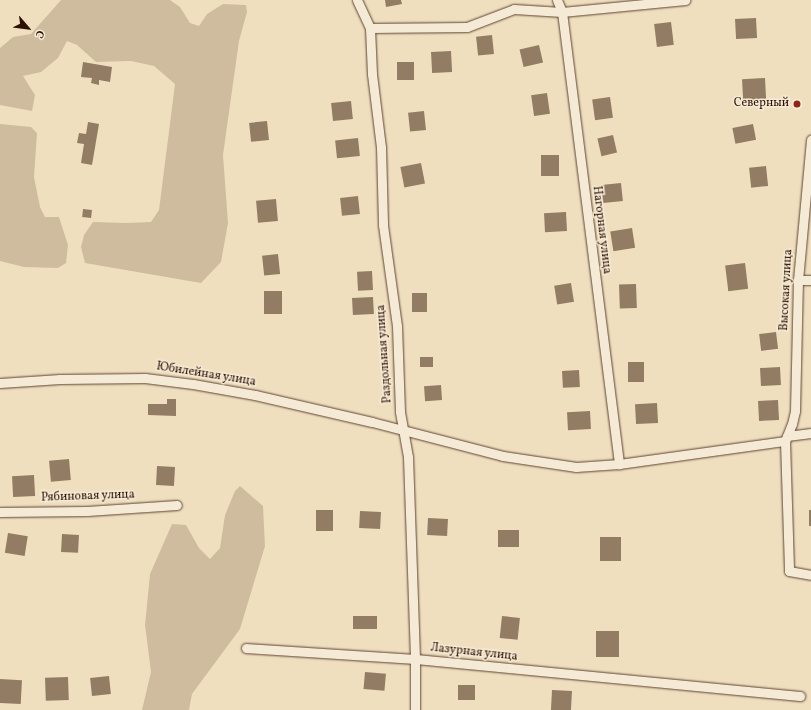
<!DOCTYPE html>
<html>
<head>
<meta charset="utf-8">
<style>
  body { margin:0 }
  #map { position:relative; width:811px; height:710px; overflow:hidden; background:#f0dfbf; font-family:Vollkorn,serif }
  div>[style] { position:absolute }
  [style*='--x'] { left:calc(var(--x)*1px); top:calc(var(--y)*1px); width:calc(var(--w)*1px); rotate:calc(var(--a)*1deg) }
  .green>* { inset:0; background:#cfbc9f }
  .building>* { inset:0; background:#927c63; transform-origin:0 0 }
  .roads { filter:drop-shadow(0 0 1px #5e4430) drop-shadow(0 0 1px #5e4430) }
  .minor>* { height:9px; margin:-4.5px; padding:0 4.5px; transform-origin:4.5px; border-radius:4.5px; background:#f5ead5 }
  .dots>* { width:11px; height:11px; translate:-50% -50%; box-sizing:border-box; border:2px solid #f5ead5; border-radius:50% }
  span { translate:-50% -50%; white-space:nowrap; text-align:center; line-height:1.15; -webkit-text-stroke:3px #f5ead5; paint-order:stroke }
  .poi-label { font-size:12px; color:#2d1100 }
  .right { translate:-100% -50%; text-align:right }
  .street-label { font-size:12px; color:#2d1100 }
  .north { position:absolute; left:8px; top:8px; width:40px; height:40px; -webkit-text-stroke:3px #f5ead5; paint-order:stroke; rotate:118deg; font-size:11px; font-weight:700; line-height:16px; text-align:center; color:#2d1100 }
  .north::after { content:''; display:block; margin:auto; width:14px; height:18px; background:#2d1100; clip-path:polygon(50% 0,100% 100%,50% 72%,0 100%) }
</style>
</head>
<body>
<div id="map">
  <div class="green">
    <div style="clip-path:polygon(61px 0,170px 0,180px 7px,190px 23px,199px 26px,207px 14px,223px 4px,246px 5px,247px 12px,239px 41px,223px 155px,228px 223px,221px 262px,201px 283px,85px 263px,81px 247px,84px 235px,93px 222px,126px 223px,151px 222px,159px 210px,175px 84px,154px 66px,131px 61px,96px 62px,77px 45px,67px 41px,58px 58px,41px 72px,23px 76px,35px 95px,32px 111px,0 105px,0 48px,13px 37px,31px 34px)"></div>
    <div style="clip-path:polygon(0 124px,31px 127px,37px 133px,34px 177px,40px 207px,45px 217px,59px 217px,68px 245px,66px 263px,58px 268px,24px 267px,0 261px)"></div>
    <div style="clip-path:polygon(240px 486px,263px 506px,265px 546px,240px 629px,192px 694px,189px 710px,142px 710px,151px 672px,145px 625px,150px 574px,172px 524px,186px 525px,199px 548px,210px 559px,220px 548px,225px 515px,235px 491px)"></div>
  </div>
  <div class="building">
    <div style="clip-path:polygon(385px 0,401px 0,402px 4px,386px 7px)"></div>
    <div style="left:756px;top:18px;width:20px;height:21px;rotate:87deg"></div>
    <div style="left:671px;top:22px;width:23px;height:17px;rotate:83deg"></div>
    <div style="left:492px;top:35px;width:19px;height:16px;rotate:84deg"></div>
    <div style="left:539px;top:45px;width:18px;height:20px;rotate:77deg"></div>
    <div style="left:451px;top:51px;width:21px;height:20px;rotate:87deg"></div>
    <div style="clip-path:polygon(83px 62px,112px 67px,110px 82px,99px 80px,99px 85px,91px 83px,92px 78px,81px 77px)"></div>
    <div style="left:397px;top:62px;width:17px;height:18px"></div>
    <div style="left:765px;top:78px;width:22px;height:23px;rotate:87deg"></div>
    <div style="left:547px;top:93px;width:21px;height:16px;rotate:82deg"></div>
    <div style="left:610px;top:97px;width:21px;height:18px;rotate:82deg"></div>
    <div style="left:351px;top:101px;width:18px;height:20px;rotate:84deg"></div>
    <div style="left:424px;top:111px;width:19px;height:16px;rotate:84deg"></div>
    <div style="left:267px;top:121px;width:19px;height:18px;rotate:84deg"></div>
    <div style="clip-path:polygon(88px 122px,99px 124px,92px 165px,81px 163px,84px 144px,77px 143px,79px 133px,86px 134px)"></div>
    <div style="left:753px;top:124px;width:16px;height:21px;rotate:79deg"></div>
    <div style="left:613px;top:135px;width:18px;height:16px;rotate:77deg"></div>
    <div style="left:358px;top:138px;width:18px;height:23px;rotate:84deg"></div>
    <div style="left:541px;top:155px;width:18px;height:21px"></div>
    <div style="left:421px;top:163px;width:21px;height:21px;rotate:79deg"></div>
    <div style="left:766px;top:166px;width:20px;height:17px;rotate:84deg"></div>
    <div style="left:621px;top:183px;width:18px;height:20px;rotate:84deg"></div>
    <div style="left:358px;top:196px;width:18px;height:18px;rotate:84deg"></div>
    <div style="left:276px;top:199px;width:22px;height:20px;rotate:85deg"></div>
    <div style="left:83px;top:209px;width:9px;height:8px;rotate:6deg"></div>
    <div style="left:566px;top:212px;width:19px;height:22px;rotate:87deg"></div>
    <div style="left:632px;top:228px;width:20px;height:22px;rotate:81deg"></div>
    <div style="left:278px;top:254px;width:20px;height:16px;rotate:84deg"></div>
    <div style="left:745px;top:263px;width:26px;height:20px;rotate:83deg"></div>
    <div style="left:372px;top:271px;width:19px;height:15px;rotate:87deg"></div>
    <div style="left:571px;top:283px;width:19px;height:17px;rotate:81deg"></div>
    <div style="left:636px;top:284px;width:24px;height:17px;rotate:88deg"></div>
    <div style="left:264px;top:291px;width:18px;height:23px"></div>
    <div style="left:412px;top:293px;width:15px;height:19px"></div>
    <div style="left:373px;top:297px;width:17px;height:21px;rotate:87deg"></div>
    <div style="left:776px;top:332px;width:17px;height:17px;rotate:83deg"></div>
    <div style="left:420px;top:357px;width:13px;height:10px"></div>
    <div style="left:628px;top:362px;width:16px;height:20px"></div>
    <div style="left:780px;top:367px;width:18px;height:20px;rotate:87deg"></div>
    <div style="left:579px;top:370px;width:17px;height:17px;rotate:87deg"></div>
    <div style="left:441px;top:385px;width:15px;height:17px;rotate:86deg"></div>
    <div style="clip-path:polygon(167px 399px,176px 399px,176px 416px,148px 415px,148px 404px,167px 404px)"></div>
    <div style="left:778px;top:400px;width:20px;height:20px;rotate:87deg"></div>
    <div style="left:657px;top:403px;width:20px;height:22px;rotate:87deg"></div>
    <div style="left:590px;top:411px;width:18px;height:23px;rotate:87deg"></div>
    <div style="left:69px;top:459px;width:21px;height:20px;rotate:85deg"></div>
    <div style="left:157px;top:466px;width:18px;height:19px;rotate:3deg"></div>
    <div style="left:34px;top:475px;width:21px;height:22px;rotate:87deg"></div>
    <div style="left:316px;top:510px;width:17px;height:21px"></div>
    <div style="left:809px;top:510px;width:2px;height:16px"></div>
    <div style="left:360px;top:511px;width:21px;height:17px;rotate:3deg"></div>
    <div style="left:428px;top:518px;width:20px;height:17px;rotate:3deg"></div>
    <div style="left:519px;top:530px;width:17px;height:21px;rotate:90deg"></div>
    <div style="left:8px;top:533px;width:20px;height:20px;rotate:9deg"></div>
    <div style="left:62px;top:534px;width:17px;height:18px;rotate:3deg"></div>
    <div style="left:600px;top:537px;width:21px;height:24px"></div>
    <div style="left:353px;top:616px;width:24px;height:13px"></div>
    <div style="left:502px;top:616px;width:18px;height:22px;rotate:6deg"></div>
    <div style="left:596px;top:631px;width:23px;height:26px"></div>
    <div style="left:365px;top:672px;width:21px;height:17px;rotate:5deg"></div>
    <div style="left:109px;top:676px;width:18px;height:19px;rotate:84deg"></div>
    <div style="left:68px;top:677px;width:23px;height:23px;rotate:88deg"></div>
    <div style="left:0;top:679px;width:22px;height:24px;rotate:3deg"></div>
    <div style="left:458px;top:685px;width:17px;height:15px"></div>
    <div style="left:552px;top:690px;width:20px;height:20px;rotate:3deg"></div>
  </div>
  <div class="roads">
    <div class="minor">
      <div style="--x:357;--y:0;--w:31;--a:65"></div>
      <div style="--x:370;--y:28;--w:46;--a:87.5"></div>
      <div style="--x:372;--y:74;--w:74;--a:83"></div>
      <div style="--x:381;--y:147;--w:78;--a:88.5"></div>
      <div style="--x:383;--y:225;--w:102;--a:82.1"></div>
      <div style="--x:397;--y:326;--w:86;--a:88"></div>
      <div style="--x:400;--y:412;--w:46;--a:79.9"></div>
      <div style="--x:408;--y:457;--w:202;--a:88"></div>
      <div style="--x:415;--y:659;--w:51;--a:90"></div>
      <div style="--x:557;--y:0;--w:13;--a:67"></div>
      <div style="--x:562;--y:12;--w:456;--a:82.8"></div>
      <div style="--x:370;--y:28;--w:97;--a:-0.6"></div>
      <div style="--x:467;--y:27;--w:50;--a:-21"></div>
      <div style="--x:514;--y:9;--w:48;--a:3.6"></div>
      <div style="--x:562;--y:12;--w:124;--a:-5.6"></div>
      <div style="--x:798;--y:280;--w:13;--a:0"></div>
      <div style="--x:0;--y:383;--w:60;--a:-3.8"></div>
      <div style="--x:60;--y:379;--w:85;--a:-0.7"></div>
      <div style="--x:145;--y:378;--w:48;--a:7.1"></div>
      <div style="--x:193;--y:384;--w:63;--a:10.1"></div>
      <div style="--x:255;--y:395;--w:120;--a:13"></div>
      <div style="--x:372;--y:422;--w:135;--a:14.5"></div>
      <div style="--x:503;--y:456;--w:74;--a:8.6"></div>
      <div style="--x:576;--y:467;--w:43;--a:-4"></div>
      <div style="--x:619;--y:464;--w:168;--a:-7.9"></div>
      <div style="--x:787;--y:436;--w:24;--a:-7"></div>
      <div style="--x:785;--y:441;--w:18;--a:-68"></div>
      <div style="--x:792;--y:424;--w:13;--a:-77"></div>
      <div style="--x:795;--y:411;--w:131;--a:-88.7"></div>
      <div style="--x:798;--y:280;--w:141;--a:-84.7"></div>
      <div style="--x:785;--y:441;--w:130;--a:88.2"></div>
      <div style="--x:789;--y:571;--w:22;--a:10"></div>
      <div style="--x:0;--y:512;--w:87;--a:-0.7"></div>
      <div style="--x:87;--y:511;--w:90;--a:-3.8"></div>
      <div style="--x:246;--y:648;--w:169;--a:3.7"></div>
      <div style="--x:415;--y:659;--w:387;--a:5.5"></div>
    </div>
  </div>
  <div class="dots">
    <div style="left:797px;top:104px;background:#8f2418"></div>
  </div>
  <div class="poi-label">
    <span class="right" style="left:789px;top:104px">Северный</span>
  </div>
  <div class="street-label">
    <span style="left:601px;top:230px;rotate:83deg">Нагорная улица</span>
    <span style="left:787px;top:290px;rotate:-87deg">Высокая улица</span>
    <span style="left:385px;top:354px;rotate:-94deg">Раздольная улица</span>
    <span style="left:206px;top:375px;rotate:9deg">Юбилейная улица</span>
    <span style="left:88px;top:497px;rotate:-2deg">Рябиновая улица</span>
    <span style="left:474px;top:653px;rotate:6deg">Лазурная улица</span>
  </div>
  <div class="north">С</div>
</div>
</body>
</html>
